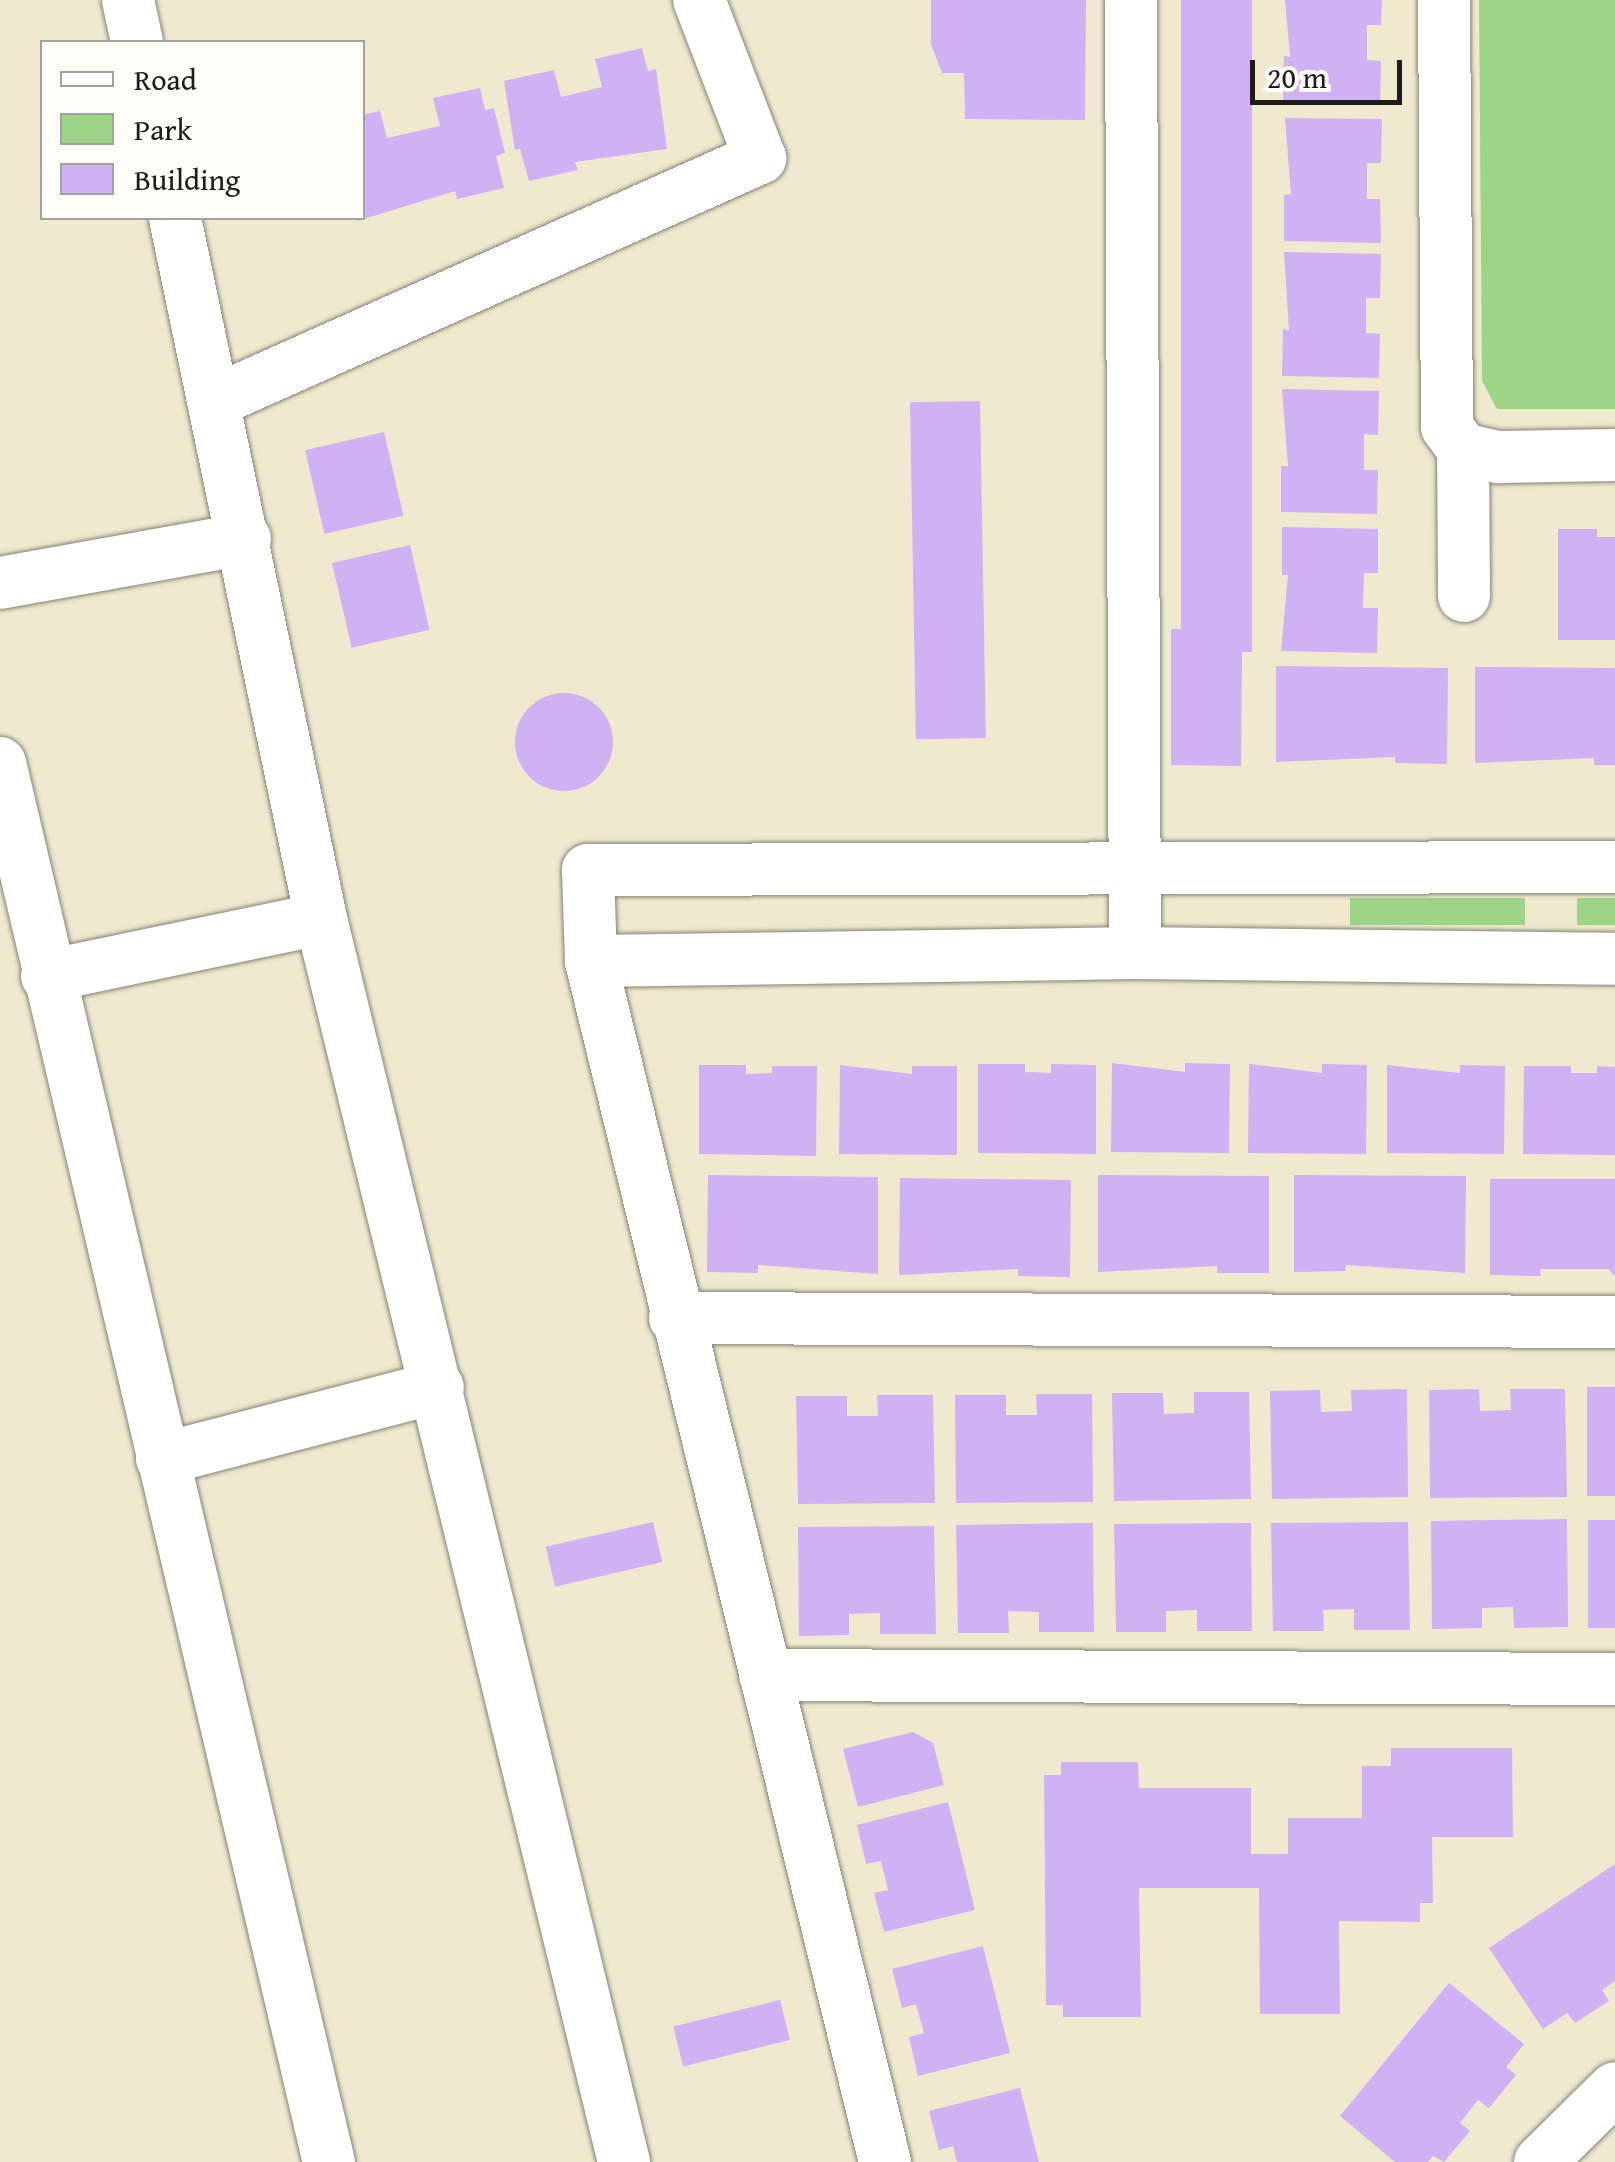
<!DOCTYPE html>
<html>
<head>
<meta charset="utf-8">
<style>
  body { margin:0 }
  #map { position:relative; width:1615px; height:2162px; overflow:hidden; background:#efe9cf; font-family:"Gentium Book Plus",serif }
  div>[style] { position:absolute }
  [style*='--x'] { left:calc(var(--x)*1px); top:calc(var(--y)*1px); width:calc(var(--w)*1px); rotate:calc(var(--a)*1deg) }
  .green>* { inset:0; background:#9dd486; transform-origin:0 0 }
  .building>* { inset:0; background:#d0b1f3; transform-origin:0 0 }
  .round { border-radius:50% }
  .roads { filter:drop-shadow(0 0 2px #868276) drop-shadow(0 0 2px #868276) }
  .minor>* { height:52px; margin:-26px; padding:0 26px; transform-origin:26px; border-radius:26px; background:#fff }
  span { translate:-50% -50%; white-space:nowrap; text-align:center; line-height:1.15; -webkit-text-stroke:9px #fdfcf7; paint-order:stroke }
  .legend { position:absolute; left:40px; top:40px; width:325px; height:180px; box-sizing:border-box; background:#fdfcf7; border:2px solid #a3a29f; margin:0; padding:12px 18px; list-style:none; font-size:30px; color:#1c1c1c }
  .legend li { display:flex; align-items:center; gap:20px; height:50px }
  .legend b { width:50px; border:2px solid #a3a29f }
  .scale { position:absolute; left:1250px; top:60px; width:152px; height:45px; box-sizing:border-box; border:5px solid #1c1c1c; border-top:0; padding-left:12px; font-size:30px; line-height:35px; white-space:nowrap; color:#1c1c1c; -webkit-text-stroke:8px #fdfcf7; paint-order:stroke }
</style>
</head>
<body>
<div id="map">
  <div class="green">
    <div style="clip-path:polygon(1479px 0,1615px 0,1615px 409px,1497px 409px,1482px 381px)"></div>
    <div style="left:1350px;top:898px;width:175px;height:27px"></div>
    <div style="left:1577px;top:898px;width:38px;height:27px"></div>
  </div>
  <div class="building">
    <div style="clip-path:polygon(931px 0,1086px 0,1085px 120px,965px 119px,964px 73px,942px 73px,931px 44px)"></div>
    <div style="clip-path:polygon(1181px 0,1252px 0,1252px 652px,1242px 652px,1241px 766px,1171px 765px,1171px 629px,1181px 629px)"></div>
    <div style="clip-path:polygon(1285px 0,1382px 0,1381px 25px,1367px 25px,1367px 60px,1381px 61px,1380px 105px,1283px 103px,1284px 56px,1290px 57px)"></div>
    <div style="clip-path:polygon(642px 48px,648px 71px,656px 69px,667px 149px,575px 162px,578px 170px,529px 181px,520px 149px,515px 150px,504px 81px,554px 70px,561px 97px,602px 87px,595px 59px)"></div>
    <div style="clip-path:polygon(480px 88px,485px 110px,494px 108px,505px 153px,496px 156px,504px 188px,457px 199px,455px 191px,354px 222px,362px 218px,362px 115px,380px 111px,387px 138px,440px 126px,433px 98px)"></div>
    <div style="clip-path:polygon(1285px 118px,1382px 119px,1381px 163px,1367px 163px,1367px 199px,1380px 199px,1381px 243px,1284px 241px,1284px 195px,1291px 194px)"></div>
    <div style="clip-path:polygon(1284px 252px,1381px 254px,1380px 298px,1366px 298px,1366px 333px,1380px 334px,1379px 378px,1282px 376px,1283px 329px,1289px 330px)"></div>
    <div style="clip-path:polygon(1282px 389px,1379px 391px,1378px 435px,1364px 434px,1364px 470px,1378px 470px,1377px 514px,1281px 512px,1281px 466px,1288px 466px)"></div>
    <div style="left:980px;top:401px;width:337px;height:70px;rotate:89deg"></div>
    <div style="left:384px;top:432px;width:86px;height:81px;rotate:77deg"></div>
    <div style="clip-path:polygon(1282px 527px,1378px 529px,1378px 573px,1364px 573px,1363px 608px,1378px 608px,1377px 653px,1281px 651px,1288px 575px,1282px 575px)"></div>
    <div style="clip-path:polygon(1558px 529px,1597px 529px,1597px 537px,1615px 537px,1615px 640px,1558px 640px)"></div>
    <div style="left:410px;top:545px;width:87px;height:80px;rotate:77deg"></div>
    <div style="clip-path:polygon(1276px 666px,1448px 668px,1447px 764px,1395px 763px,1395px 757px,1276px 762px)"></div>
    <div style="clip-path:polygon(1475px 667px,1615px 668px,1615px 765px,1594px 765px,1594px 758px,1475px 763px)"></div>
    <div class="round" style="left:515px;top:693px;width:98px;height:98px"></div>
    <div style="clip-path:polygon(1112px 1063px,1185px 1072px,1185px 1063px,1230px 1064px,1229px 1153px,1111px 1152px)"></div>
    <div style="clip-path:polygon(978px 1064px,1025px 1064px,1025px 1072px,1051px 1073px,1051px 1064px,1096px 1065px,1096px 1154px,978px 1153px)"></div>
    <div style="clip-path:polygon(1249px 1064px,1322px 1073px,1322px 1064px,1367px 1065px,1366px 1154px,1248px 1153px)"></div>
    <div style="clip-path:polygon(699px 1065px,746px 1065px,746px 1074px,772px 1073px,772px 1066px,817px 1066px,816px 1156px,699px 1154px)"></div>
    <div style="clip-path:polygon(840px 1065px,912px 1074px,912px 1066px,957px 1066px,957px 1155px,839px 1154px)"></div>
    <div style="clip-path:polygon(1387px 1065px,1460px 1073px,1460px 1065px,1505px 1066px,1504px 1154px,1387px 1153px)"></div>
    <div style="clip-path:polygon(1524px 1066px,1571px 1066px,1571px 1073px,1597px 1073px,1597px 1066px,1615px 1067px,1615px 1155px,1523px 1154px)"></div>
    <div style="clip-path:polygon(708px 1175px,878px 1177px,878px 1274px,758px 1265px,758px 1273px,707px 1272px)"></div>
    <div style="clip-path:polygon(1098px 1175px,1269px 1176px,1269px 1273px,1217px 1273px,1217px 1266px,1098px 1272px)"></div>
    <div style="clip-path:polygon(1294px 1175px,1466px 1176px,1465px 1273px,1346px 1265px,1345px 1271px,1294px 1272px)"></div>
    <div style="clip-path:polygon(900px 1178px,1071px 1180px,1070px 1277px,1018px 1276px,1018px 1269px,899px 1275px)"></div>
    <div style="clip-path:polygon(1490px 1179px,1615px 1179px,1615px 1276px,1608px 1269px,1540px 1269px,1541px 1276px,1490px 1275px)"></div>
    <div style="left:1587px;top:1387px;width:28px;height:109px"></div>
    <div style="clip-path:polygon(1407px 1389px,1408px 1497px,1272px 1499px,1270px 1391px,1320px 1390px,1321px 1412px,1352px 1411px,1351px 1390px)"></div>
    <div style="clip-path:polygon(1479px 1389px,1480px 1411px,1511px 1410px,1510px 1389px,1565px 1389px,1567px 1497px,1430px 1498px,1429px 1390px)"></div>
    <div style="clip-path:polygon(1194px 1392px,1249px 1392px,1251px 1499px,1114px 1501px,1112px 1393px,1163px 1393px,1164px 1414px,1194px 1413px)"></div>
    <div style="clip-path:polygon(1036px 1394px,1092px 1394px,1093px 1502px,956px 1503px,955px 1395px,1006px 1395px,1006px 1415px,1037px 1415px)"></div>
    <div style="clip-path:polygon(877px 1395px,933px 1395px,935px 1503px,798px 1504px,796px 1396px,847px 1396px,847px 1416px,878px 1416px)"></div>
    <div style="clip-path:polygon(1567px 1519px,1568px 1627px,1514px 1628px,1513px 1607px,1482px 1608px,1482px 1628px,1432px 1629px,1431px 1521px)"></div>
    <div style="left:1588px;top:1520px;width:27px;height:108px"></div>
    <div style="left:653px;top:1522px;width:41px;height:110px;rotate:77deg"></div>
    <div style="clip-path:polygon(1408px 1522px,1410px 1630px,1354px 1630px,1354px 1609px,1323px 1610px,1324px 1631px,1273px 1631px,1271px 1523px)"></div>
    <div style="clip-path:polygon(1093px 1523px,1094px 1632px,1039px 1632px,1039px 1612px,1008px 1611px,1009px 1633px,958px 1633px,956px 1525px)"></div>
    <div style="clip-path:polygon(1251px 1523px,1252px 1631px,1197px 1631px,1197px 1610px,1166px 1611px,1166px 1632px,1116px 1632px,1114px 1524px)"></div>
    <div style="clip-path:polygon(934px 1526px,936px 1634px,880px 1634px,880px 1613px,849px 1614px,849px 1635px,799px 1636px,798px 1527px)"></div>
    <div style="clip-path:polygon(913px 1732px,933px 1743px,944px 1785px,858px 1807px,843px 1749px)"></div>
    <div style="clip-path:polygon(1391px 1748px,1512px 1748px,1513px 1837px,1432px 1837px,1433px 1903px,1420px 1903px,1420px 1922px,1339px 1921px,1340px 2014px,1260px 2014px,1259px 1888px,1139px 1888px,1141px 2017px,1063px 2017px,1063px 2005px,1046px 2005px,1044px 1775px,1061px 1775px,1061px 1762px,1138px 1762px,1139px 1788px,1251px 1788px,1251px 1854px,1288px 1854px,1288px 1818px,1362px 1818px,1362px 1766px,1391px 1766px)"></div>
    <div style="clip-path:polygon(948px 1802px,975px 1910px,884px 1932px,874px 1893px,888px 1890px,881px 1861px,866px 1864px,857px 1825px)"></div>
    <div style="clip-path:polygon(1615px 1864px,1615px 1981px,1602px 1990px,1609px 2001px,1575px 2023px,1567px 2013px,1543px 2029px,1489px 1948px)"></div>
    <div style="clip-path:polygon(983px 1946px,1010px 2053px,918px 2076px,909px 2037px,924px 2033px,916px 2004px,902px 2008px,892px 1969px)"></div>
    <div style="clip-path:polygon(1449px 1983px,1524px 2044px,1506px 2067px,1516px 2075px,1489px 2108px,1478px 2100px,1460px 2123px,1470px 2131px,1444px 2162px,1433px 2156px,1428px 2162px,1395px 2162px,1340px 2116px)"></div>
    <div style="left:780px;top:2000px;width:41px;height:110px;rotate:76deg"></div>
    <div style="clip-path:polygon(1020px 2088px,1039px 2162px,957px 2162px,953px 2146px,939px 2150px,929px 2111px)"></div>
  </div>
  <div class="roads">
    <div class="minor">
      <div style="--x:128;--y:0;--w:43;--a:77.9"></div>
      <div style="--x:1131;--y:0;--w:953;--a:89.76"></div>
      <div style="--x:1444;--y:0;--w:427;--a:89.6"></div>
      <div style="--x:1447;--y:427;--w:27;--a:54"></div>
      <div style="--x:1463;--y:449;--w:37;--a:13"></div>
      <div style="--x:1499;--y:457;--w:116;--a:-1"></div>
      <div style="--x:175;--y:218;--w:716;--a:78.23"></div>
      <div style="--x:321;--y:919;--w:1279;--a:76.3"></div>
      <div style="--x:215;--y:401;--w:597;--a:-24.03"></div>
      <div style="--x:760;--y:158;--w:169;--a:-111.1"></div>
      <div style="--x:1463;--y:449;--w:147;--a:89.6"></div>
      <div style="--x:0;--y:583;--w:249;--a:-10.2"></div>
      <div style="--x:0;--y:763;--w:1437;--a:76.77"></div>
      <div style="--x:591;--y:961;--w:544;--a:-0.84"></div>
      <div style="--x:1135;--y:953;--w:480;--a:0.7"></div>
      <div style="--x:47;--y:976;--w:280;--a:-11.8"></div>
      <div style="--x:675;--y:1318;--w:940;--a:0.24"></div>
      <div style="--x:162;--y:1459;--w:285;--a:-14.6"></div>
      <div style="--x:765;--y:1675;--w:850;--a:0.27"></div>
      <div style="--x:885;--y:2162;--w:1236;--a:-103.76"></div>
      <div style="--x:591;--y:961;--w:91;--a:-91.9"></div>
      <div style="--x:588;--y:870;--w:1027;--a:-0.17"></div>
      <div style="--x:1540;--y:2162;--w:105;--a:-44.6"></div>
    </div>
  </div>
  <ul class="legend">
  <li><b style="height:12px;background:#fff"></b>Road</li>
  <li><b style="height:28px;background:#9dd486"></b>Park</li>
  <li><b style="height:28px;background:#d0b1f3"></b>Building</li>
  </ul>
  <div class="scale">20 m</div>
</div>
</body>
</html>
